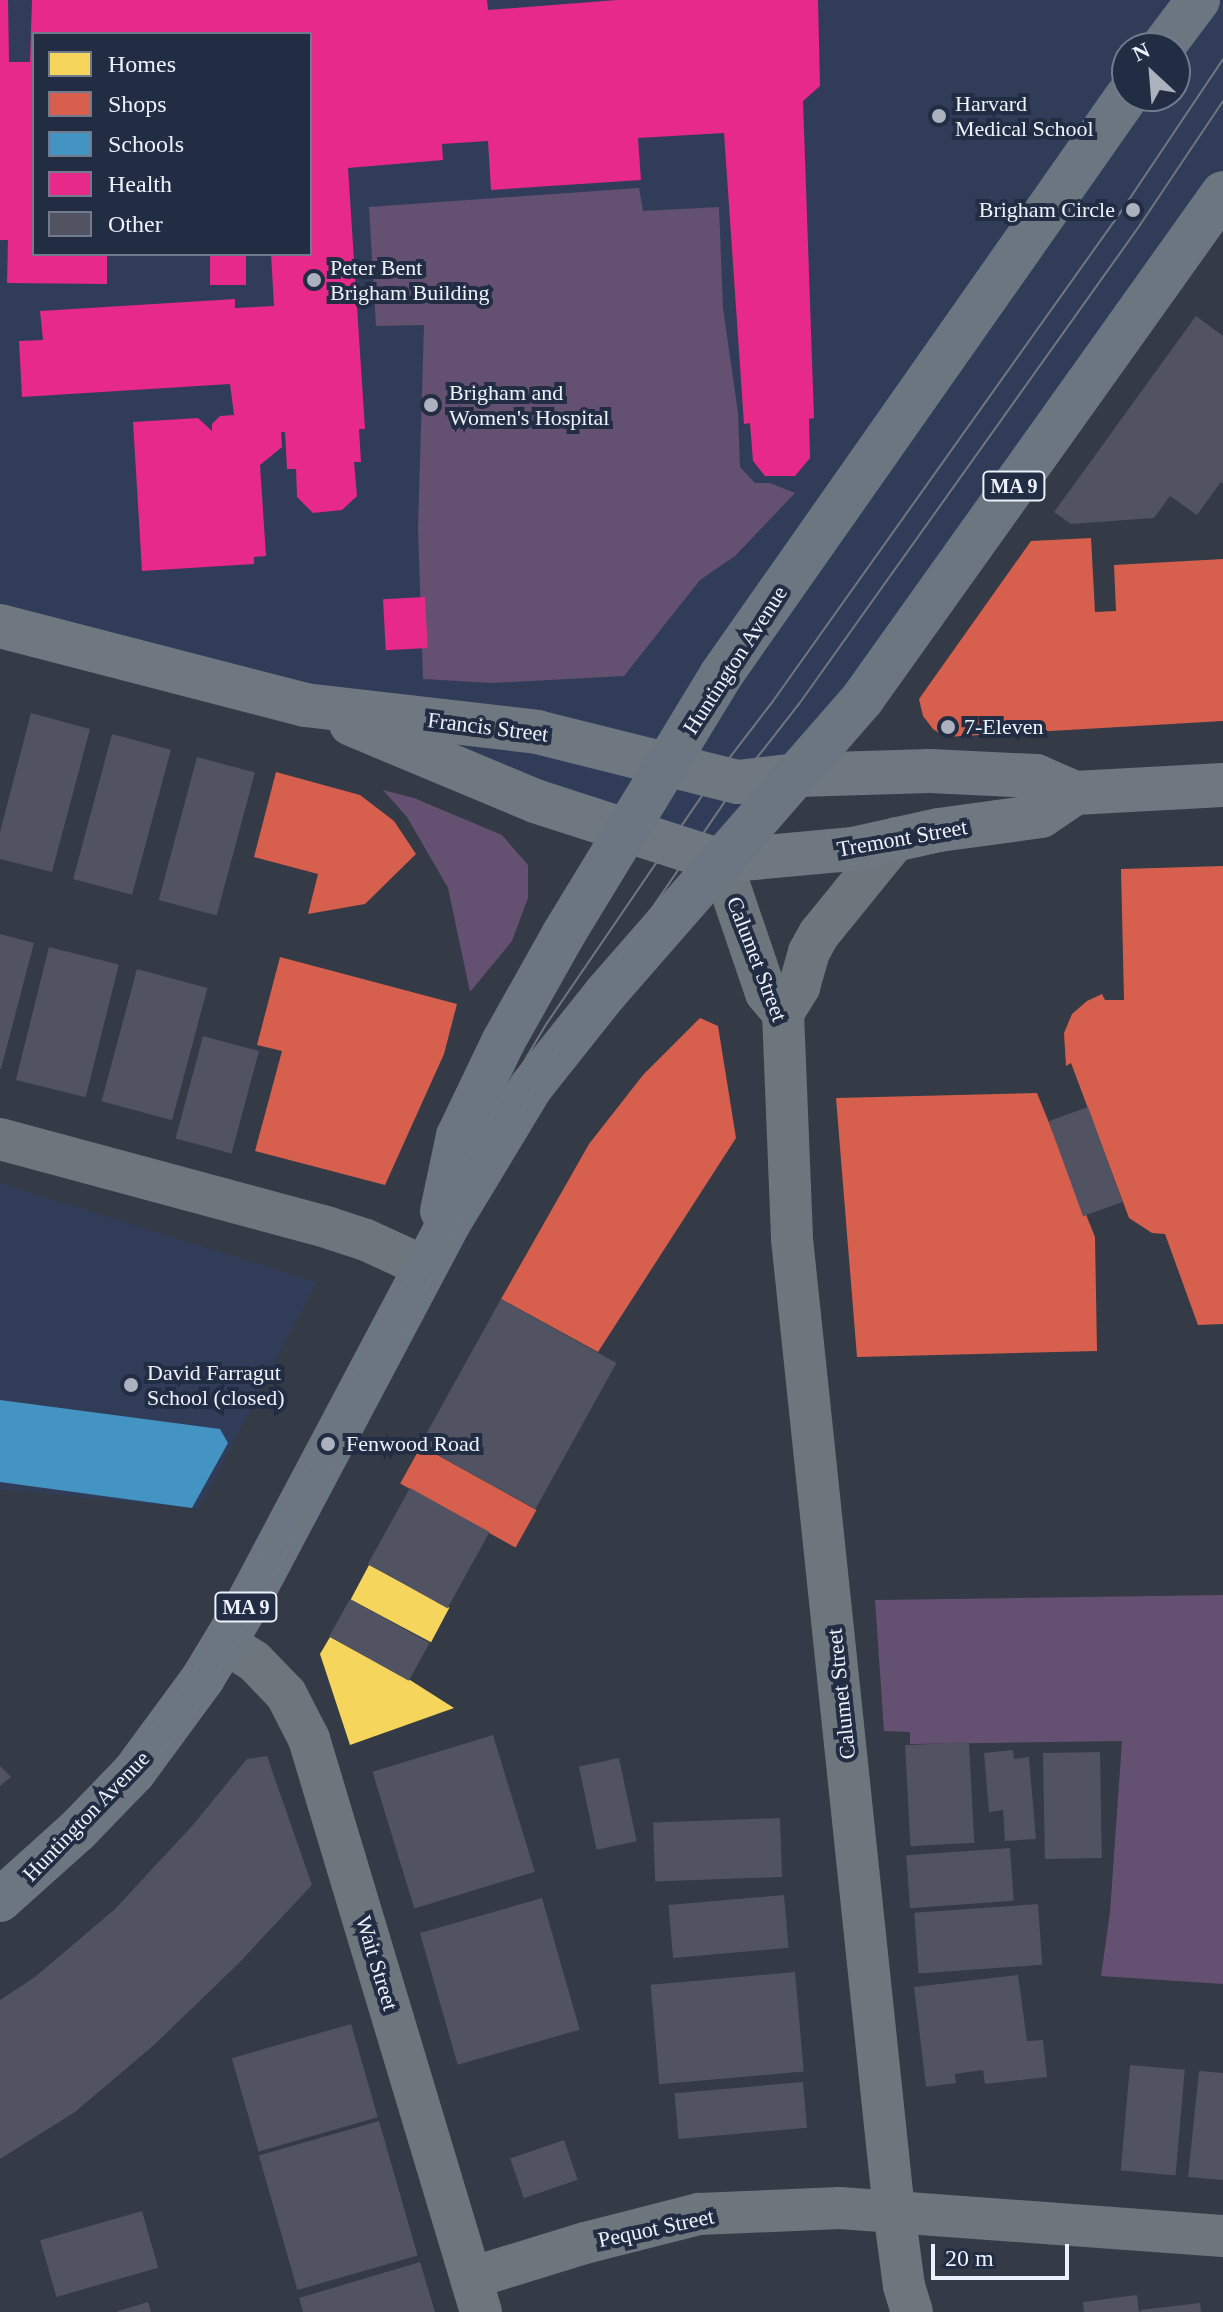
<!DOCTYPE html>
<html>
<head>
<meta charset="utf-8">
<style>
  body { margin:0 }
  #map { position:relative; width:1223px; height:2312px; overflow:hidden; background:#343a46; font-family:"Times New Roman",serif }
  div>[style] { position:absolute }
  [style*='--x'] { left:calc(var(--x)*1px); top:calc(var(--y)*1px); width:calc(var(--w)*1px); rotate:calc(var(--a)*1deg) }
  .built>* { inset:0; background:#313d58 }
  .green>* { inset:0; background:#645070 }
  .homes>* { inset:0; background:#f6d55c; transform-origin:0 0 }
  .shops>* { inset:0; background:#d6604d; transform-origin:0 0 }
  .schools>* { inset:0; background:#4393c3 }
  .health>* { inset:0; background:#e7298a; transform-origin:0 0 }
  .building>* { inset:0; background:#515262; transform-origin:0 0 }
  .street>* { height:42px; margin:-21px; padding:0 21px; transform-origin:21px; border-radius:21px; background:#6d767c }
  .secondary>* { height:44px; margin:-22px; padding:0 22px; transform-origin:22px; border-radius:22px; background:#6f7881 }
  .primary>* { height:44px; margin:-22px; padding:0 22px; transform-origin:22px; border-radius:22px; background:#6b7681 }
  .tram>* { height:2px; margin:-1px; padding:0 1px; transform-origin:1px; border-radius:1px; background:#71777f }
  .dots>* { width:22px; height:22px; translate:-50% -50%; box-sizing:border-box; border:4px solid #222d43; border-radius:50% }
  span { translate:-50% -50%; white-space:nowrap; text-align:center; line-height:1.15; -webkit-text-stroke:8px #222d43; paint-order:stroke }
  .shield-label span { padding:2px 6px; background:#222d43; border:2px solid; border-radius:6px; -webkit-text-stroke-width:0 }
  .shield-label { font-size:20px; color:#ebf1fd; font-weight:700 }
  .poi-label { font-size:22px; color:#ebf1fd }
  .left { translate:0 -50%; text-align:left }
  .right { translate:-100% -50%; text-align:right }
  .street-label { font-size:22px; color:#ebf1fd }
  .legend { position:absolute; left:32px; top:32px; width:280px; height:224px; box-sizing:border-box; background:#222d43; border:2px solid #727b8d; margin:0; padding:10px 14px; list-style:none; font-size:24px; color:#ebf1fd }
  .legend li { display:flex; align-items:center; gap:16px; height:40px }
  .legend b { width:40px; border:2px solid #727b8d }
  .north { position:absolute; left:1111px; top:32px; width:80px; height:80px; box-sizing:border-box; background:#222d43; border:2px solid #727b8d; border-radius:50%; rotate:334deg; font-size:22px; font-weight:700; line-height:32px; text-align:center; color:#ebf1fd }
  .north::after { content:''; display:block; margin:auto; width:28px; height:36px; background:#abb1bd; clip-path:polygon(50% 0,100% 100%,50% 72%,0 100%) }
  .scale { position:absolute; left:931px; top:2244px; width:138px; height:36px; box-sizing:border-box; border:4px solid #ebf1fd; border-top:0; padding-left:10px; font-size:24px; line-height:28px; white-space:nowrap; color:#ebf1fd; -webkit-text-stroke:6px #222d43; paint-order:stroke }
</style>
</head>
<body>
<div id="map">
  <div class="built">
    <div style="clip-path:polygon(evenodd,0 0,1223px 0,1223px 193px,721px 861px,305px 704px,0 626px,0 0,34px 34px,310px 34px,310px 254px,34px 254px,34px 34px,0 0,1127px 48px,1175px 48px,1175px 96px,1127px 96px,1127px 48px)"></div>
    <div style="clip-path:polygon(0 1183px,316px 1282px,199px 1509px,0 1489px)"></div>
  </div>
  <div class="green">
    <div style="clip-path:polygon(639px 188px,643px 211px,719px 207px,723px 308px,738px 413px,740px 467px,755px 483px,770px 483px,795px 493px,735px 556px,700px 580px,624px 676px,492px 683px,423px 679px,418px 528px,424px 325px,376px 326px,369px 207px)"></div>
    <div style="clip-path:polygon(383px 790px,414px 798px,502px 835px,528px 865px,528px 898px,512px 941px,470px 992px,448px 888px,407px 817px)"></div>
    <div style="clip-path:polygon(1223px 1595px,1223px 1984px,1101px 1976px,1110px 1912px,1122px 1741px,910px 1744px,910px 1732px,884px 1731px,875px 1600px)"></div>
  </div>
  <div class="homes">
    <div style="left:369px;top:1565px;width:91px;height:39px;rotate:28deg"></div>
    <div style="clip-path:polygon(330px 1637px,410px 1680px,454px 1708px,350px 1745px,320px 1654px)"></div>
  </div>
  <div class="shops">
    <div style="clip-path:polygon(1091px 538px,1095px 612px,1116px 611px,1114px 565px,1223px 559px,1223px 721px,945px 737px,933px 729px,923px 716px,919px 699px,1031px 541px)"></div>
    <div style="clip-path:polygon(276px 772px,360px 795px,394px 821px,416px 854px,365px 904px,308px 914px,318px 874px,254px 857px)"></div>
    <div style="clip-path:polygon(1223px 866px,1223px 1324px,1198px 1325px,1165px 1234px,1152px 1233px,1129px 1218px,1071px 1063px,1066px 1066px,1064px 1033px,1072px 1014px,1087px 1001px,1102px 994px,1105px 1000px,1124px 1000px,1121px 869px)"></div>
    <div style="clip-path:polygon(280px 957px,457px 1004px,444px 1054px,385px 1185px,255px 1151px,282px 1051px,257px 1045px)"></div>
    <div style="clip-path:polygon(700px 1018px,718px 1026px,736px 1138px,598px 1352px,501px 1299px,589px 1144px,643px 1075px)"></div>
    <div style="clip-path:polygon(1037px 1093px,1095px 1237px,1097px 1351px,857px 1357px,836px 1098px)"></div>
    <div style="left:421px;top:1446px;width:132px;height:43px;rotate:29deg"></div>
  </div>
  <div class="schools">
    <div style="clip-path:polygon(0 1400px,220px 1429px,228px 1443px,192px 1508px,0 1482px)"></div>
  </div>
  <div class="health">
    <div style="clip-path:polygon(0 0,8px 0,9px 62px,30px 62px,32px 0,487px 0,488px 10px,617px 0,818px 0,820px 86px,803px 101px,814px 418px,809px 419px,810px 458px,795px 476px,765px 476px,753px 461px,750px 423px,744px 424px,724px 133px,638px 138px,641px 180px,491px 190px,488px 141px,442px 144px,443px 160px,348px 168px,365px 429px,359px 429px,361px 462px,354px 462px,357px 496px,342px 510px,313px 513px,297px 497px,296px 469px,287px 469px,285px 432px,281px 432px,282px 447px,260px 465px,266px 556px,254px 557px,254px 564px,142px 571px,133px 422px,198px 418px,212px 431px,212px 424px,220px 416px,234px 415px,230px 384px,22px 397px,19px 341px,43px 340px,40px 311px,235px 299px,235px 308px,274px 306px,271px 254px,310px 254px,310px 34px,34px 34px,34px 254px,107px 254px,107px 284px,7px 283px,8px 240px,0 240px)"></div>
    <div style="left:210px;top:254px;width:36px;height:31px"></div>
    <div style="left:425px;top:597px;width:51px;height:42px;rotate:87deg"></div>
  </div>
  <div class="building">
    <div style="clip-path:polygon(1196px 316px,1223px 336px,1223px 484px,1221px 482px,1197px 515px,1170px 496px,1154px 518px,1071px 524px,1054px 512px)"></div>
    <div style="clip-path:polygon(31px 713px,90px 729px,52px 872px,0 859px,0 832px)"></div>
    <div style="left:112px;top:734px;width:61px;height:150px;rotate:15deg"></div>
    <div style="left:197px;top:757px;width:60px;height:148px;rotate:15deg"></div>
    <div style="clip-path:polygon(0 934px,34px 943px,1px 1069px,0 1069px)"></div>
    <div style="left:49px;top:947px;width:72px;height:137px;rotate:14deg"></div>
    <div style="left:137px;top:969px;width:73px;height:137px;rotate:15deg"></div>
    <div style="left:203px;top:1036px;width:58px;height:106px;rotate:15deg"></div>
    <div style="left:1088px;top:1107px;width:101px;height:42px;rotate:70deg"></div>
    <div style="left:501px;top:1299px;width:132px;height:167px;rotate:29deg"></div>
    <div style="left:410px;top:1488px;width:91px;height:87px;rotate:29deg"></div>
    <div style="left:350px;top:1599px;width:91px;height:43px;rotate:29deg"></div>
    <div style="left:493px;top:1735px;width:143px;height:126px;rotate:73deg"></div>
    <div style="left:969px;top:1742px;width:101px;height:64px;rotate:87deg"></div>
    <div style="clip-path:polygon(1013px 1750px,1014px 1759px,1029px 1757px,1036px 1839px,1005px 1841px,1003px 1810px,989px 1812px,984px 1753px)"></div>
    <div style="left:1100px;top:1752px;width:106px;height:57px;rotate:89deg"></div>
    <div style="clip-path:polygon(267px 1756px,312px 1885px,237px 1965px,154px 2045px,75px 2112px,0 2159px,0 2000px,35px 1977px,115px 1909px,192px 1826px,247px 1759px)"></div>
    <div style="left:619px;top:1758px;width:85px;height:41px;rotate:78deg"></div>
    <div style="clip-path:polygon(0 1766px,11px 1777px,0 1786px)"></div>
    <div style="left:780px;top:1818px;width:59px;height:127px;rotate:88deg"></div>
    <div style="left:1010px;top:1848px;width:53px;height:104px;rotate:86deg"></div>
    <div style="left:784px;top:1895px;width:53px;height:116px;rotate:85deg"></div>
    <div style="left:542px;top:1898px;width:137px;height:127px;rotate:74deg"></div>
    <div style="left:1038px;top:1904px;width:61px;height:124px;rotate:86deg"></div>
    <div style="left:795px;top:1972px;width:100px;height:145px;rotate:85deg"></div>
    <div style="clip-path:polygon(1018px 1975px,1027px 2041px,1043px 2040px,1047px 2077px,985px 2084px,983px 2070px,955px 2074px,956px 2083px,926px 2087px,914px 1987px)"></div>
    <div style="left:351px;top:2024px;width:97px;height:124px;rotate:74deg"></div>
    <div style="left:1130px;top:2065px;width:55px;height:106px;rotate:5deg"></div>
    <div style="clip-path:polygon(1199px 2071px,1223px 2073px,1223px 2180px,1188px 2177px)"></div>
    <div style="left:803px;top:2082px;width:46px;height:129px;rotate:85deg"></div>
    <div style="left:379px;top:2121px;width:140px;height:125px;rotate:74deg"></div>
    <div style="left:564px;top:2140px;width:42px;height:57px;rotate:71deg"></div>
    <div style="left:142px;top:2211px;width:59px;height:106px;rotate:74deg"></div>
    <div style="clip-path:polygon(420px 2262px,435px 2312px,303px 2312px,299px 2298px)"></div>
    <div style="clip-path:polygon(1137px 2295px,1139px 2312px,1084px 2312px,1083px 2302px)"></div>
    <div style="clip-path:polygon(148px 2302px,151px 2312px,118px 2312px,118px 2311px)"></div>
    <div style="clip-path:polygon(1200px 2303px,1201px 2312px,1141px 2312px,1140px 2310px)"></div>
  </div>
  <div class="street">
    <div style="--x:721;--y:861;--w:139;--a:71.2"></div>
    <div style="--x:766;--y:993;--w:26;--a:50"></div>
    <div style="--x:783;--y:1013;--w:226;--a:87.7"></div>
    <div style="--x:792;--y:1239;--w:977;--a:84.01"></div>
    <div style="--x:894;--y:2211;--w:76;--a:82.4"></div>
    <div style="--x:904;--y:2286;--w:27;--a:73"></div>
    <div style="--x:783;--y:1013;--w:31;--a:-58"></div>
    <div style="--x:799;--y:987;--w:36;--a:-74"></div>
    <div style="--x:809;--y:952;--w:21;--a:-61"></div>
    <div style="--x:819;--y:934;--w:124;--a:-50.9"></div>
    <div style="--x:0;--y:1139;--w:341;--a:15.1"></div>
    <div style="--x:329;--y:1228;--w:39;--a:18"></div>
    <div style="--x:366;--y:1240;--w:65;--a:24.6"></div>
    <div style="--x:225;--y:1643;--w:34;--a:32"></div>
    <div style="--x:254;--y:1661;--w:46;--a:45.9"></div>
    <div style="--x:286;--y:1694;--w:51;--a:62.9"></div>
    <div style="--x:309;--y:1739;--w:598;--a:73.29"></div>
    <div style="--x:471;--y:2278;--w:119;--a:-17.1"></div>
    <div style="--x:585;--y:2243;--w:118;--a:-14.3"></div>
    <div style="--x:699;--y:2214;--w:141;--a:-2.4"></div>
    <div style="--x:840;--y:2208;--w:384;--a:4.2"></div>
  </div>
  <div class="secondary">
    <div style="--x:0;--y:626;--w:315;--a:14.5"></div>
    <div style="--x:305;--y:705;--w:234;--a:6.6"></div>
    <div style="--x:537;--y:732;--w:207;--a:14"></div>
    <div style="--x:738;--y:782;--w:60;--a:-6.7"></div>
    <div style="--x:798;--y:775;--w:132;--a:-1.7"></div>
    <div style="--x:930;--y:771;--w:106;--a:2.7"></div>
    <div style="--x:1036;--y:776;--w:43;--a:23.6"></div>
    <div style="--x:1075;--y:793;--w:148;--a:-3.1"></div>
    <div style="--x:351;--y:724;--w:199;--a:22.7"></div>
    <div style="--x:535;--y:801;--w:195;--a:17.9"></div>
    <div style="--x:721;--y:861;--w:133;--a:-5.2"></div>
    <div style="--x:853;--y:849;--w:88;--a:-12.5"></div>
    <div style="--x:939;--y:830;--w:103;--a:-7.8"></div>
    <div style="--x:1041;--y:816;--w:41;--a:-34.1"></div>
  </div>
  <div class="primary">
    <div style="--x:1162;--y:48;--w:60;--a:-53.1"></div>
    <div style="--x:442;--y:1211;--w:77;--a:-78"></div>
    <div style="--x:458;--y:1136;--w:104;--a:-64.4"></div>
    <div style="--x:503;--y:1042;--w:123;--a:-60.7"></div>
    <div style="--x:563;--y:935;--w:304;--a:-58.7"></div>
    <div style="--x:721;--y:675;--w:707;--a:-54.96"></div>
    <div style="--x:0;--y:1900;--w:103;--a:-41.9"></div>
    <div style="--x:77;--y:1831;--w:82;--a:-46"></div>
    <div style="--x:134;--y:1772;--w:117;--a:-53.7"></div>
    <div style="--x:203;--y:1678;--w:79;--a:-58.9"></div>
    <div style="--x:244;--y:1610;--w:438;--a:-62.1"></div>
    <div style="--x:449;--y:1223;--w:159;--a:-58.9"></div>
    <div style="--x:531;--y:1087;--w:119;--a:-51.5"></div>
    <div style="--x:605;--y:994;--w:393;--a:-48.9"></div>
    <div style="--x:863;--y:698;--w:620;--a:-54.52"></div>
  </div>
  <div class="tram">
    <div style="--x:0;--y:1886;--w:94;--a:-41.5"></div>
    <div style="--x:70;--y:1824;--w:81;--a:-46.5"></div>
    <div style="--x:126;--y:1765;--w:115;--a:-53.8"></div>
    <div style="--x:194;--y:1672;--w:118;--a:-59.5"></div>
    <div style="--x:254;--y:1570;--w:486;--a:-62.5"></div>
    <div style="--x:478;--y:1139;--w:135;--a:-59.3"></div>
    <div style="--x:547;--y:1023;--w:297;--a:-55.7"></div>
    <div style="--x:714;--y:778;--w:97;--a:-52.5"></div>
    <div style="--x:773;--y:701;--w:599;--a:-54.58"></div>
    <div style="--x:1120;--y:213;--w:185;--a:-56.2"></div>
    <div style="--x:0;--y:1913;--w:155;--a:-42.1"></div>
    <div style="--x:115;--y:1809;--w:117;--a:-50.9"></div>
    <div style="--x:189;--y:1718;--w:121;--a:-58.1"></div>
    <div style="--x:253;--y:1615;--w:528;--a:-62.13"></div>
    <div style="--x:500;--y:1148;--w:137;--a:-59.7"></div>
    <div style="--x:569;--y:1030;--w:300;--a:-55.7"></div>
    <div style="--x:738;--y:782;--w:99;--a:-52"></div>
    <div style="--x:799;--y:704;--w:588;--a:-54.55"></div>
    <div style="--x:1140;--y:225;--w:149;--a:-56.2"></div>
  </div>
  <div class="dots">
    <div style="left:939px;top:116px;background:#abb1bd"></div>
    <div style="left:1133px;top:210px;background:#abb1bd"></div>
    <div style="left:314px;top:280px;background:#abb1bd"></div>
    <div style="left:431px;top:405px;background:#abb1bd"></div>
    <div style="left:948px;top:727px;background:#abb1bd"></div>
    <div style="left:131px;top:1385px;background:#abb1bd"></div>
    <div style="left:328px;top:1444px;background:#abb1bd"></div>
  </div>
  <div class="shield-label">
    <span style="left:1014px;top:486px">MA 9</span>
    <span style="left:246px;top:1607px">MA 9</span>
  </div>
  <div class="poi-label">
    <span class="left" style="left:955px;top:116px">Harvard<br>Medical School</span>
    <span class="right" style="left:1115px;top:210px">Brigham Circle</span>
    <span class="left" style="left:330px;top:280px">Peter Bent<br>Brigham Building</span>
    <span class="left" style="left:449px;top:405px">Brigham and<br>Women's Hospital</span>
    <span class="left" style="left:964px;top:727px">7-Eleven</span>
    <span class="left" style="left:147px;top:1385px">David Farragut<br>School (closed)</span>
    <span class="left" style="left:346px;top:1444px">Fenwood Road</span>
  </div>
  <div class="street-label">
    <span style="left:735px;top:660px;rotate:-57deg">Huntington Avenue</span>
    <span style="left:488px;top:727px;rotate:7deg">Francis Street</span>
    <span style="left:902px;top:838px;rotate:-10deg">Tremont Street</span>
    <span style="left:757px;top:959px;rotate:69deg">Calumet Street</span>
    <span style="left:841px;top:1694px;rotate:-96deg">Calumet Street</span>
    <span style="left:86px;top:1816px;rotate:-46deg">Huntington Avenue</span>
    <span style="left:377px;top:1963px;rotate:73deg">Wait Street</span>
    <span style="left:656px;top:2228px;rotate:-12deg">Pequot Street</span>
  </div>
  <ul class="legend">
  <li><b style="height:22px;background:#f6d55c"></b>Homes</li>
  <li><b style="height:22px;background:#d6604d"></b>Shops</li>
  <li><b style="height:22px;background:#4393c3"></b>Schools</li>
  <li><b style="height:22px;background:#e7298a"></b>Health</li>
  <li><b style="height:22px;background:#515262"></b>Other</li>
  </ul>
  <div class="north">N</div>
  <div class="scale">20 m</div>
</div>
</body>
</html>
